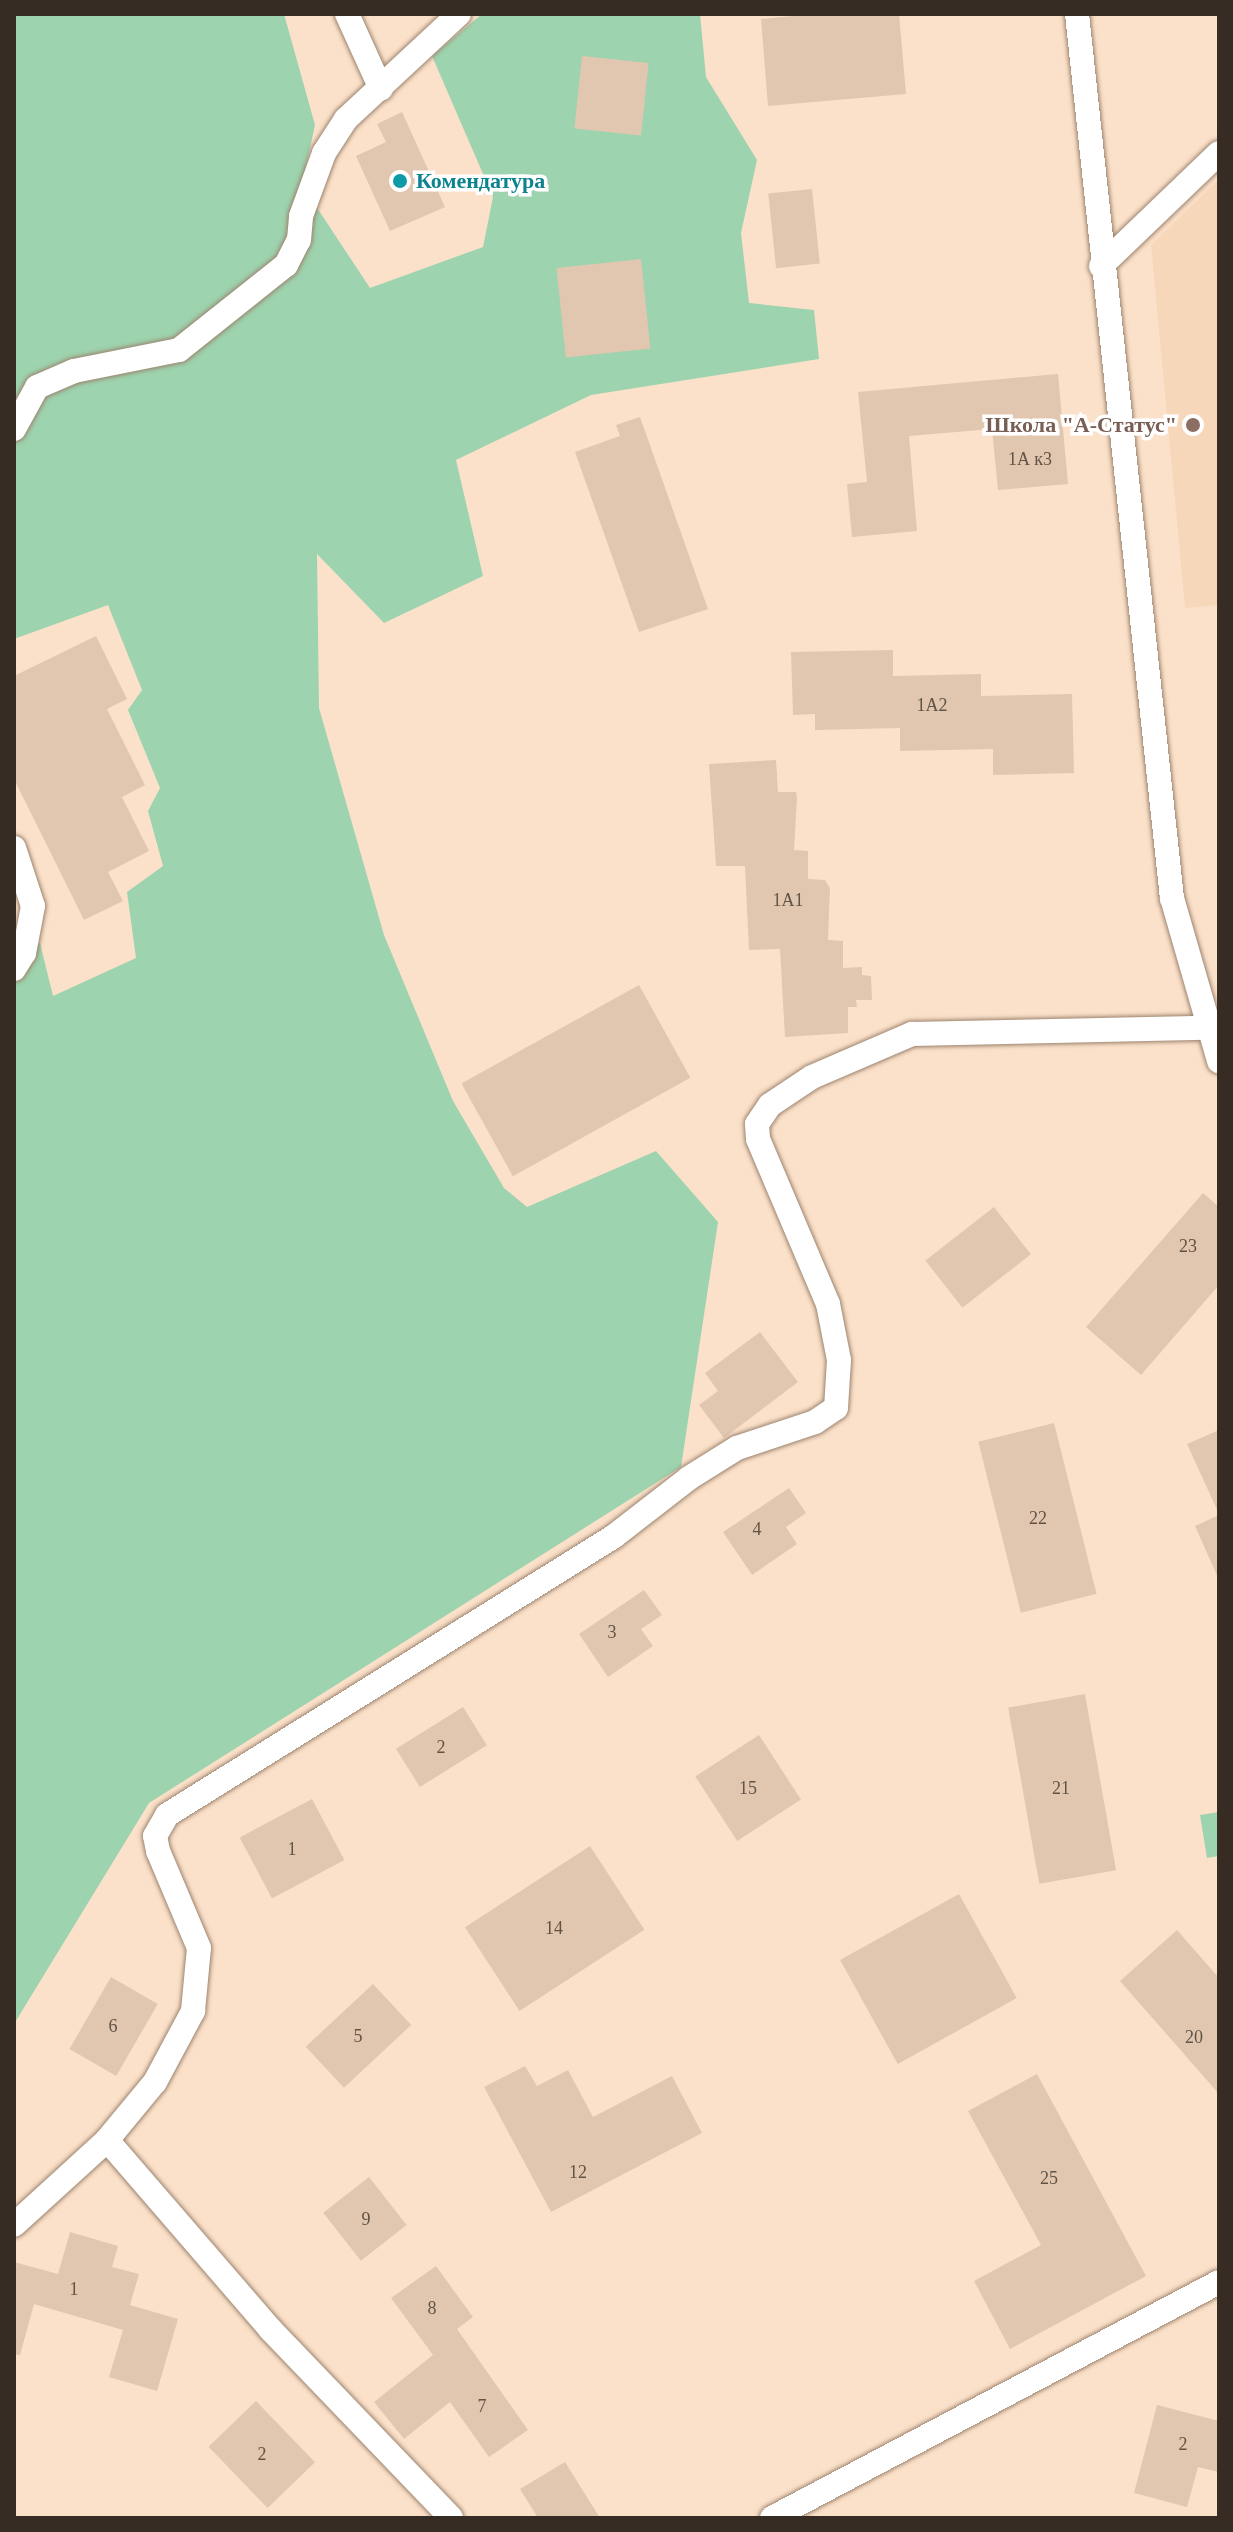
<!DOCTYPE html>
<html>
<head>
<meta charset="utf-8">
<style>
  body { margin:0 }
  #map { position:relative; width:1233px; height:2532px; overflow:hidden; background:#fce1ca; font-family:Georgia,serif }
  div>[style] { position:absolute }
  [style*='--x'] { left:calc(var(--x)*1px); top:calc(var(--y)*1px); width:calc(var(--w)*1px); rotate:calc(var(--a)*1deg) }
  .built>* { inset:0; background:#f7d7ba }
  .green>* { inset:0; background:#9dd3ae }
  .building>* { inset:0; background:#e1c7b0; transform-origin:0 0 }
  .roads { filter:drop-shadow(0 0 2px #9c846f) drop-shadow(0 0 2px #9c846f) }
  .minor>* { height:24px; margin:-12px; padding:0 12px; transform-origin:12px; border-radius:12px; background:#fff }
  .dots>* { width:22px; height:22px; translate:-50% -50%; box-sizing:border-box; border:4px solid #fff; border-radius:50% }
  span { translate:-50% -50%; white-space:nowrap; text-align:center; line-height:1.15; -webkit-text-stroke:7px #fff; paint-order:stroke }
  .number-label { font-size:18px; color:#615346 }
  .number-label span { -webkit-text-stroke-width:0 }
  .culture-label { font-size:22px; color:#0d838f; font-weight:700 }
  .left { translate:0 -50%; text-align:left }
  .education-label { font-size:22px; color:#785e54; font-weight:700 }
  .right { translate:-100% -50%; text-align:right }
  .frame { position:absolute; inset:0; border:16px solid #362c23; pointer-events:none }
</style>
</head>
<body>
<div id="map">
  <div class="built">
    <div style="clip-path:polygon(1219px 179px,1219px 605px,1185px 608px,1151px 245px)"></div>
  </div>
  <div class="green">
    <div style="clip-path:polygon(14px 14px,284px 14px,315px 125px,302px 185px,370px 288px,483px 247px,493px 197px,432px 56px,482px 14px,700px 14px,706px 77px,757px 160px,741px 233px,749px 303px,814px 310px,819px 359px,591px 395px,456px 460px,483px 576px,384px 623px,317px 554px,319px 708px,384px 935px,453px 1101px,504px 1188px,527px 1207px,656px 1151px,718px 1222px,681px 1467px,149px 1803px,14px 2024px,14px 948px,40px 943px,53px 996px,136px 958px,127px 892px,163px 866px,148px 811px,160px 788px,128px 710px,142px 690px,108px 605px,14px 639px)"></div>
    <div style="clip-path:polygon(1219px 1812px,1219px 1856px,1207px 1858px,1200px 1815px)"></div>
  </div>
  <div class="building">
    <div style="clip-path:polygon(814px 14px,899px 14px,906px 94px,768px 106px,761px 19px)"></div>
    <div style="left:582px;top:56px;width:67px;height:73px;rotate:6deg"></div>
    <div style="clip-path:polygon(402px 112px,445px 207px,390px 231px,356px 156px,386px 142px,377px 124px)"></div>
    <div style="left:812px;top:189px;width:75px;height:44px;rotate:84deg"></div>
    <div style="left:641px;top:259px;width:90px;height:85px;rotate:84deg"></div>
    <div style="clip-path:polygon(1058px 374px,1068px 484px,998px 490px,992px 429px,909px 436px,917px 531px,852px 537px,847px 484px,867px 482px,858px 392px)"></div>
    <div style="clip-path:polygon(640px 417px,708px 609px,639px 632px,575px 452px,620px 436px,616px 425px)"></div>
    <div style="clip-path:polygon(96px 636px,127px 699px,107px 709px,145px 785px,122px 797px,149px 851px,108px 872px,123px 901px,84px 920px,14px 779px,14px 676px)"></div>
    <div style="clip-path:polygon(893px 650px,893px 676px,981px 674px,981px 696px,1072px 694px,1074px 773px,993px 775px,993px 749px,900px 751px,900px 728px,815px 730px,815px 714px,793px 715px,791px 652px)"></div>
    <div style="clip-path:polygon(776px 760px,778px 792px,796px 792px,797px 798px,794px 850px,808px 851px,808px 879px,825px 880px,830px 888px,828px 940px,843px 941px,843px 968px,862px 967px,862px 975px,871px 976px,872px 1000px,856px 1000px,857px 1007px,848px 1007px,848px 1033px,785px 1037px,780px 949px,749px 950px,745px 866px,716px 866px,709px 764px)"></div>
    <div style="left:639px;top:985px;width:106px;height:203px;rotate:61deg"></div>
    <div style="clip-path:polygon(1203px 1193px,1219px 1207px,1219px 1285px,1141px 1375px,1086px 1327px)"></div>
    <div style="left:994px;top:1207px;width:60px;height:87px;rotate:52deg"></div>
    <div style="clip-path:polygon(760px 1332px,798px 1382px,724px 1438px,699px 1405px,718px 1391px,705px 1373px)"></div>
    <div style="left:1054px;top:1423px;width:176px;height:78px;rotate:76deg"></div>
    <div style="clip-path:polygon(1219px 1430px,1219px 1514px,1187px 1444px)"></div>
    <div style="clip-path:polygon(789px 1488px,806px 1513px,786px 1527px,797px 1544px,752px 1575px,723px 1532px)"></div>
    <div style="clip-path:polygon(1219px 1515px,1219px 1580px,1195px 1526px)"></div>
    <div style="clip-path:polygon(644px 1590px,662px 1615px,641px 1629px,653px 1646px,608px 1677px,579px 1634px)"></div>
    <div style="left:1085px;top:1694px;width:179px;height:78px;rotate:80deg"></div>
    <div style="left:463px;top:1707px;width:45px;height:79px;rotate:58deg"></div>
    <div style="left:759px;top:1735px;width:77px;height:76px;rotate:57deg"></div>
    <div style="left:312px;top:1799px;width:69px;height:82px;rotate:62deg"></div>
    <div style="left:590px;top:1846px;width:100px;height:149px;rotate:57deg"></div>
    <div style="left:959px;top:1894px;width:119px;height:136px;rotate:61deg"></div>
    <div style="clip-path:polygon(1177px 1930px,1219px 1978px,1219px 2094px,1120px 1981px)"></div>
    <div style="left:111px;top:1977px;width:54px;height:83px;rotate:30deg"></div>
    <div style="left:373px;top:1984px;width:56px;height:92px;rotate:47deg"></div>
    <div style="clip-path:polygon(525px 2066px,537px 2086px,568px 2070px,593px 2117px,672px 2076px,702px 2133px,551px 2212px,484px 2087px)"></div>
    <div style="clip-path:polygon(1037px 2074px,1146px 2276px,1010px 2349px,974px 2281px,1041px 2245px,968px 2111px)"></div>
    <div style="left:369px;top:2177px;width:61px;height:58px;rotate:52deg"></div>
    <div style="clip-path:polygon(70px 2232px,118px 2246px,112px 2267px,139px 2274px,130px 2305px,178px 2319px,157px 2391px,109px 2377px,123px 2330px,34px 2304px,20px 2355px,14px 2354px,14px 2262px,58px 2274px)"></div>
    <div style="clip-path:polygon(436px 2266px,473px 2317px,457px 2329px,528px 2430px,489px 2457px,450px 2402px,404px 2439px,374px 2402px,433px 2355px,391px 2298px)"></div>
    <div style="left:256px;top:2401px;width:85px;height:66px;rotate:46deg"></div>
    <div style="clip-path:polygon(1157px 2405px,1219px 2421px,1219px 2472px,1198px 2467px,1187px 2507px,1134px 2493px)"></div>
    <div style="clip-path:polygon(565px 2462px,600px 2518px,538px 2518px,520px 2489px)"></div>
  </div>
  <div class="roads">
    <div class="minor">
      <div style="--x:347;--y:14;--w:82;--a:65.6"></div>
      <div style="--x:1077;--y:14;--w:889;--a:83.87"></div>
      <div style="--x:1172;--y:898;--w:170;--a:73.9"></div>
      <div style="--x:1101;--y:266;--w:163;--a:-43.8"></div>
      <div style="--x:14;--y:429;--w:48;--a:-61.3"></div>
      <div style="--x:37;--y:387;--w:40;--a:-23.4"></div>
      <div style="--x:74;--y:371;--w:107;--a:-11.3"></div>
      <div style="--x:179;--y:350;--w:137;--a:-38.5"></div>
      <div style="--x:286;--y:265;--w:28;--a:-63"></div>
      <div style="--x:299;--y:240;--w:24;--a:-85"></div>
      <div style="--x:301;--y:216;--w:67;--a:-69.9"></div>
      <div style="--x:324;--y:153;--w:40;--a:-57.1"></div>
      <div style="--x:346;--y:119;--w:154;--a:-42.9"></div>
      <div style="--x:14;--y:848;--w:61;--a:71.9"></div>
      <div style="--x:33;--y:906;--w:48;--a:100.8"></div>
      <div style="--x:24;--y:953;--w:19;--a:122"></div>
      <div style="--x:107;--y:2140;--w:75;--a:-50.4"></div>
      <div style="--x:155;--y:2082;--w:81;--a:-61.8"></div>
      <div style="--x:193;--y:2011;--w:63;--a:-84.6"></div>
      <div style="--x:199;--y:1948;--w:105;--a:-112.9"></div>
      <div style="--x:158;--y:1851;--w:15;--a:-101"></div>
      <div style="--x:155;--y:1836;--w:24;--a:-60"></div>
      <div style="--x:167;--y:1815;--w:526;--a:-31.94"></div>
      <div style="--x:613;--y:1537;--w:96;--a:-37.8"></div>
      <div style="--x:689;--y:1478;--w:57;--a:-32"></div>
      <div style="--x:737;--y:1448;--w:82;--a:-18.4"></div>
      <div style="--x:815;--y:1422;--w:25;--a:-34"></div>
      <div style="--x:836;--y:1408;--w:48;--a:-86.4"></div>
      <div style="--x:839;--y:1360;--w:57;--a:-101.1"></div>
      <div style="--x:828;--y:1304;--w:179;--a:-113"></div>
      <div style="--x:758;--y:1139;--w:15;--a:-94"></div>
      <div style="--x:757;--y:1124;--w:23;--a:-56"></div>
      <div style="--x:770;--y:1105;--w:50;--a:-33.7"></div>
      <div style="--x:812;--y:1077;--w:109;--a:-23.3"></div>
      <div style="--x:912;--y:1034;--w:294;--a:-1.2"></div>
      <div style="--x:14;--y:2225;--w:126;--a:-42.4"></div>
      <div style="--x:107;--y:2140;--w:251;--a:49.2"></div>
      <div style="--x:271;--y:2330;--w:260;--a:46.2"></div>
      <div style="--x:772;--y:2518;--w:505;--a:-27.83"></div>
    </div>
  </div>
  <div class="dots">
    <div style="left:400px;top:181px;background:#0f9aa8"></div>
    <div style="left:1193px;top:425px;background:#8d6e63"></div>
  </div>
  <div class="number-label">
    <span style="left:1030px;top:459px">1А к3</span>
    <span style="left:932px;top:705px">1А2</span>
    <span style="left:788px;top:900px">1А1</span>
    <span style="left:1188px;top:1246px">23</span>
    <span style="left:1038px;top:1518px">22</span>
    <span style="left:757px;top:1529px">4</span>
    <span style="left:612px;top:1632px">3</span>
    <span style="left:441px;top:1747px">2</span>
    <span style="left:748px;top:1788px">15</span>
    <span style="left:1061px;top:1788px">21</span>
    <span style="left:292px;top:1849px">1</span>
    <span style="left:554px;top:1928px">14</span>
    <span style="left:113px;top:2026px">6</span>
    <span style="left:358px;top:2036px">5</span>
    <span style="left:1194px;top:2037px">20</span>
    <span style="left:578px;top:2172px">12</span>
    <span style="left:1049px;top:2178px">25</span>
    <span style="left:366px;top:2219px">9</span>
    <span style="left:74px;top:2289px">1</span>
    <span style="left:432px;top:2308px">8</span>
    <span style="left:482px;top:2406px">7</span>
    <span style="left:1183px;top:2444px">2</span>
    <span style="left:262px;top:2454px">2</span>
  </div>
  <div class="culture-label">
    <span class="left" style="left:416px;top:181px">Комендатура</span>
  </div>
  <div class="education-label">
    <span class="right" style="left:1177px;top:425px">Школа "А-Статус"</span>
  </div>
  <div class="frame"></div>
</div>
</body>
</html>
